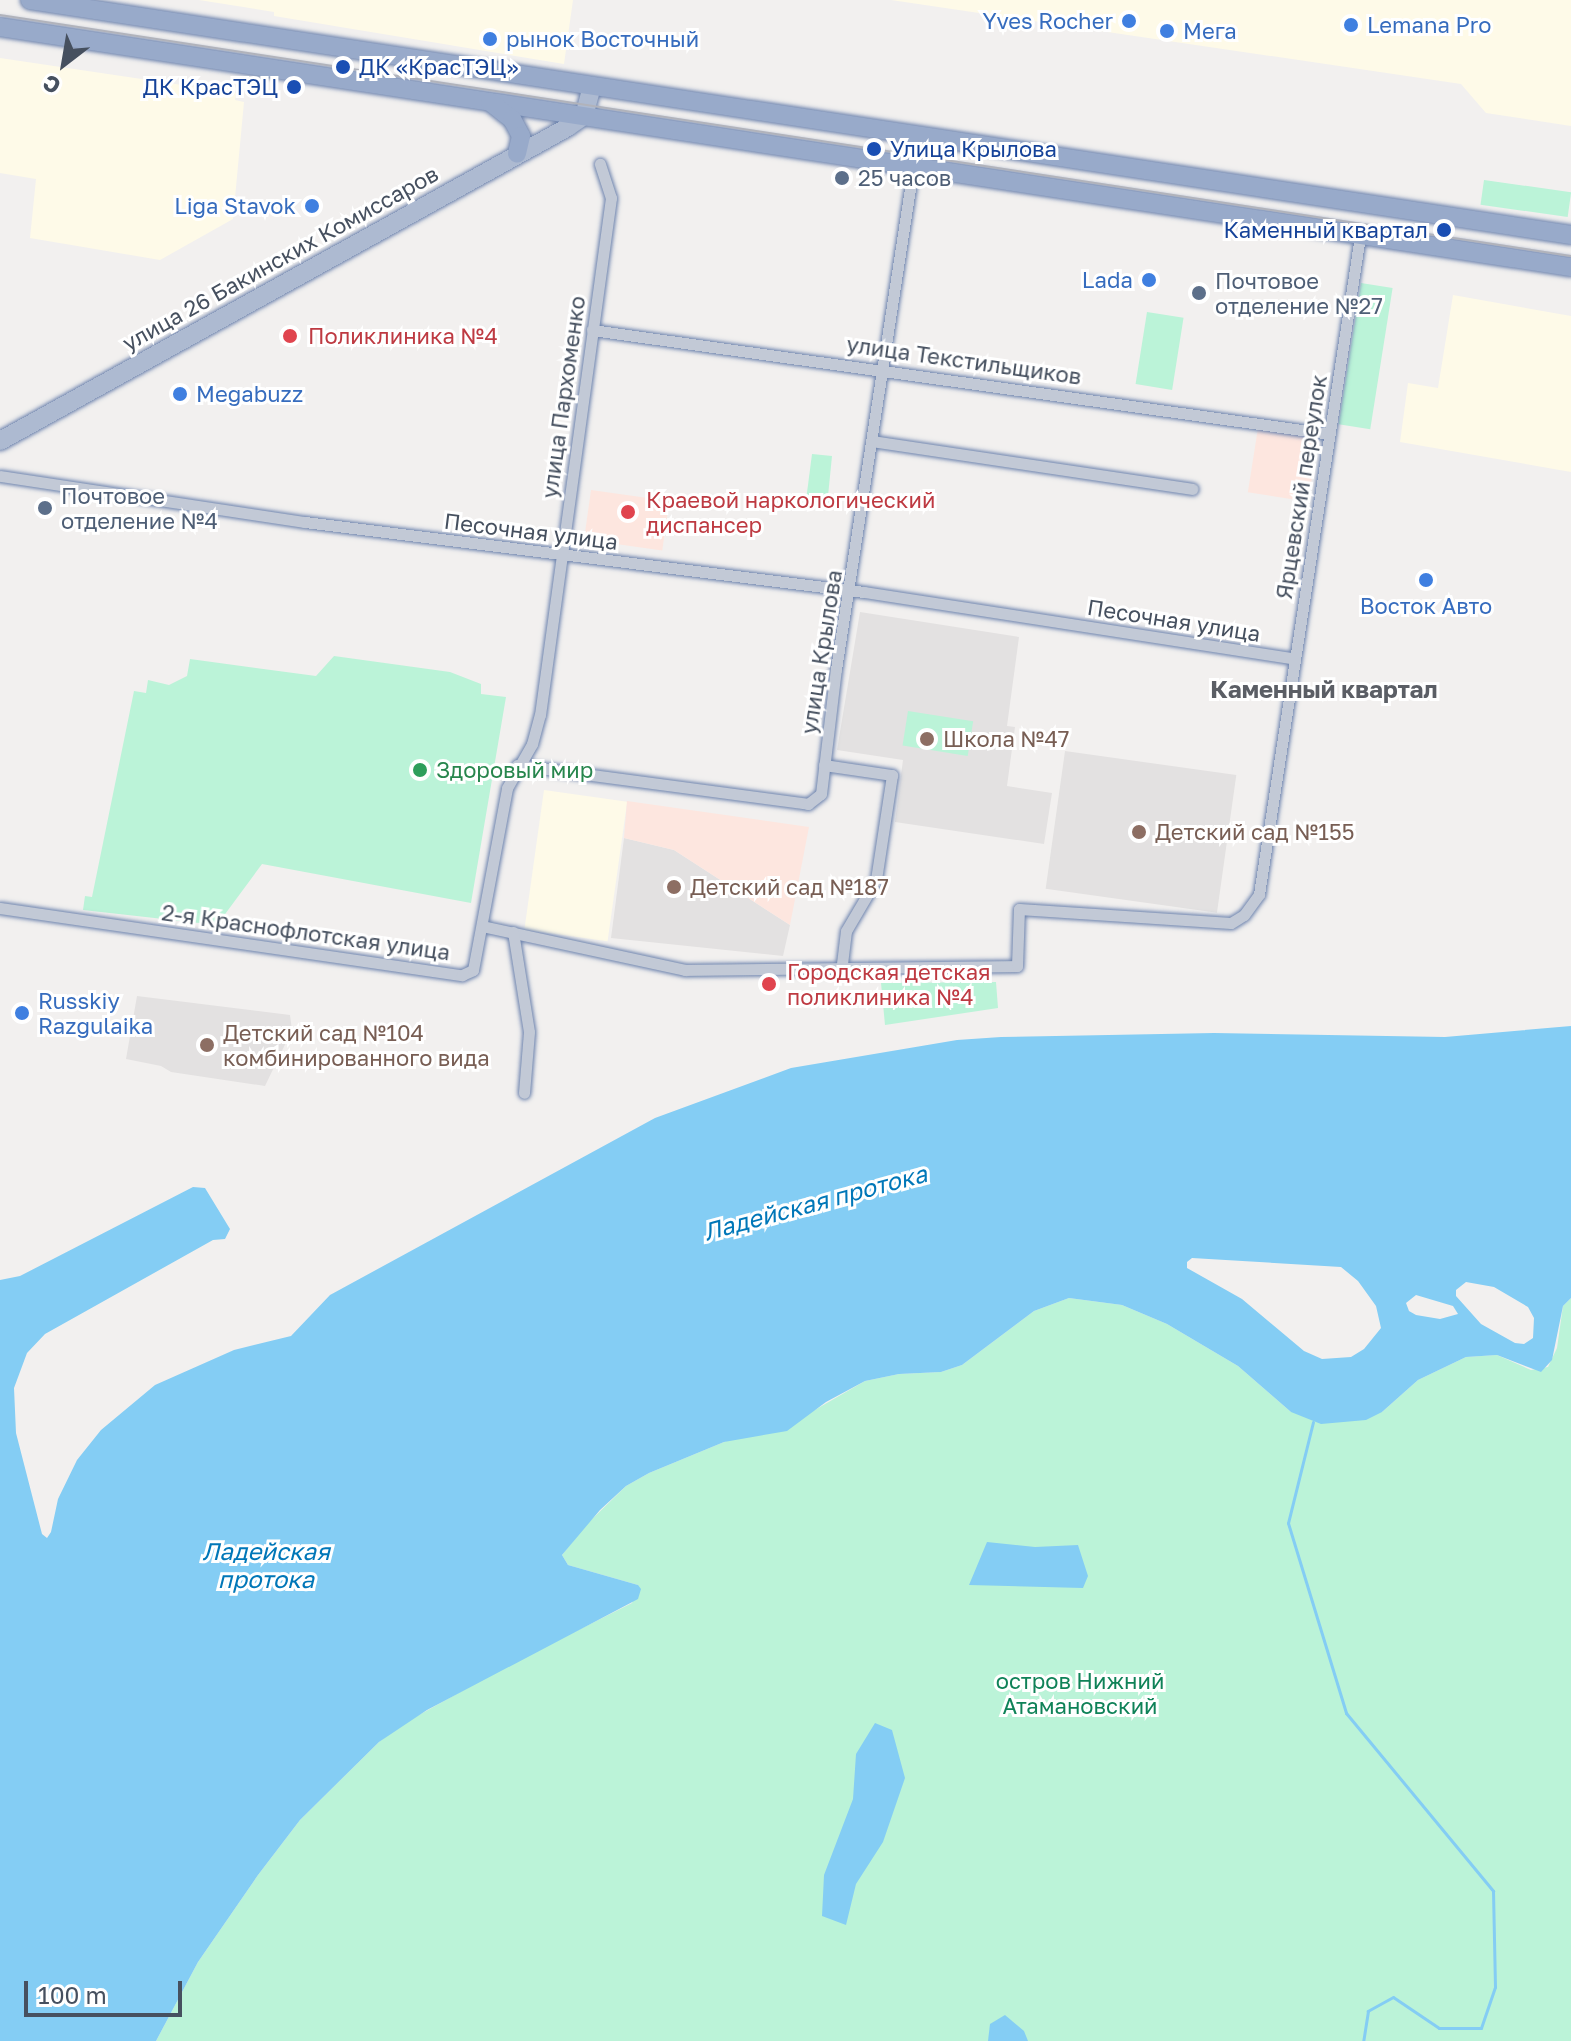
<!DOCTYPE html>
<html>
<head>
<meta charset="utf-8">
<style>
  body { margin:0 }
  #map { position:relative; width:1571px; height:2041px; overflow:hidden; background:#f2f0ef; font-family:"Golos Text",sans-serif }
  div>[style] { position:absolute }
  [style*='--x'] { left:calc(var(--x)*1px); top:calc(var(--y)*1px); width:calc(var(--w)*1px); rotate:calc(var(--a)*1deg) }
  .commercial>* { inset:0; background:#fefae8; transform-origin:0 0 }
  .education>* { inset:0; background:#e3e1e1; transform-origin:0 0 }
  .medical>* { inset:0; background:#fde6df; transform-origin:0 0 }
  .green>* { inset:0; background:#bbf3d8; transform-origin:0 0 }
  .water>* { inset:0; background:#84cdf4 }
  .stream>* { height:3px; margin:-1.5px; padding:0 1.5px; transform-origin:1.5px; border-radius:1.5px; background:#84cdf4 }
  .roads { filter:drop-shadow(0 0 2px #6e84ae) drop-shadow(0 0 2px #6e84ae) }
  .minor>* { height:11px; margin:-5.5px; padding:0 5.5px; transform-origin:5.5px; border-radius:5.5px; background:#c2c9d6 }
  .primary>* { height:18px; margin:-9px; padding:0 9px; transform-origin:9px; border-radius:9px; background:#adbad1 }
  .trunk>* { height:18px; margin:-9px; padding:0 9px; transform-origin:9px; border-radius:9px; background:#98aaca }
  .tram>* { height:2px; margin:-1px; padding:0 1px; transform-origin:1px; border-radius:1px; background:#b1b3bb }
  .dots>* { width:22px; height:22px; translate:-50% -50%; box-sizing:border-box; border:4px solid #fff; border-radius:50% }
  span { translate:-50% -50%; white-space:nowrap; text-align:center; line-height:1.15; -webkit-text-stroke:6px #fff; paint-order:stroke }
  .shop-label { font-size:22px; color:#366cbe }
  .right { translate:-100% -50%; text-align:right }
  .left { translate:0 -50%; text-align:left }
  .transit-label { font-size:22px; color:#164399 }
  .service-label { font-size:22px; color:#4e5e75 }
  .street-label { font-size:22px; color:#46505f }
  .health-label { font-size:22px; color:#be3a42 }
  .education-label { font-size:22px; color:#785e54 }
  .leisure-label { font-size:22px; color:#27864d }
  .park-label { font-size:22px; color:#0f8258 }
  .neighbourhood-label { font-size:24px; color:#5b5e65; font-weight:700 }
  .water-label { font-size:24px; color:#0077b8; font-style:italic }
  .north { position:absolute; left:24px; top:24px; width:80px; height:80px; -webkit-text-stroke:6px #fff; paint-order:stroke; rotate:211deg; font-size:22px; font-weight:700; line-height:32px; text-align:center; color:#46505f }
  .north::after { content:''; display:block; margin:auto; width:28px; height:36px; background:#46505f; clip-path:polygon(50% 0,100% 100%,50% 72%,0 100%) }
  .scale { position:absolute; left:24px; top:1981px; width:158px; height:36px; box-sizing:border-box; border:4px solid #46505f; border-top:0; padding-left:10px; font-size:24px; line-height:28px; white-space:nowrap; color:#46505f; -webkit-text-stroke:6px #fff; paint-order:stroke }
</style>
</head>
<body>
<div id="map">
  <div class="commercial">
    <div style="clip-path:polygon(199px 0,573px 0,564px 64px,274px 16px,274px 12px)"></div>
    <div style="clip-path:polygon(891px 0,1571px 0,1571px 126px,1486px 113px,1461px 84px)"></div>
    <div style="clip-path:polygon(0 58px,236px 93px,235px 100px,244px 102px,233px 219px,160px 260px,30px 238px,36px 179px,0 173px)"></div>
    <div style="clip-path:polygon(1453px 295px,1571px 316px,1571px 472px,1400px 442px,1408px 383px,1438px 388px)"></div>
    <div style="left:544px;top:790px;width:84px;height:141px;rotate:8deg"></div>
  </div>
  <div class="education">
    <div style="clip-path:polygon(860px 612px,1019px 637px,1007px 726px,1015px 727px,1007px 786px,1052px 793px,1044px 844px,895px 822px,903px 760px,837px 750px)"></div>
    <div style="left:1065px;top:751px;width:173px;height:139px;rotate:8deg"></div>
    <div style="clip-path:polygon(624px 838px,674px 850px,790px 925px,783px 956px,611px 938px)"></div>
    <div style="clip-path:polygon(137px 996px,290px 1015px,292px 1030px,265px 1086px,171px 1072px,161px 1066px,126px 1059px)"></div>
  </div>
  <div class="medical">
    <div style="left:1258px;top:428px;width:61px;height:65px;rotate:9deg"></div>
    <div style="left:591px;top:490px;width:79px;height:50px;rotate:8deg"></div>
    <div style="clip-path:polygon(627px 801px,809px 827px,790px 925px,674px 850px,624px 838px)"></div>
  </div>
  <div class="green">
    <div style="left:1484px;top:180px;width:88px;height:25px;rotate:8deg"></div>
    <div style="left:1361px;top:283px;width:32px;height:143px;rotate:9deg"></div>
    <div style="left:1147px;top:312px;width:37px;height:73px;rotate:9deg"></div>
    <div style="clip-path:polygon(812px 454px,832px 456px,828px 496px,815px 509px,805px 508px)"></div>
    <div style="clip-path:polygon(334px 656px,450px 672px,481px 684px,481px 694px,506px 697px,471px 903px,262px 864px,217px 925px,83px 910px,85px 896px,92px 897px,134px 691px,146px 693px,148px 680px,169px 685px,187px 676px,190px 659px,316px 676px)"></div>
    <div style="left:908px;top:711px;width:66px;height:35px;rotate:9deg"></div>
    <div style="clip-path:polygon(996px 982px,998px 1008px,885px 1025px,881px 983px)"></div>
    <div style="clip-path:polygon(1069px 1298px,1122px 1305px,1167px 1324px,1238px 1366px,1291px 1412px,1382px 1412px,1418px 1380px,1466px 1357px,1497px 1355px,1531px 1370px,1548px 1367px,1557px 1348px,1563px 1306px,1571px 1298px,1571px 2041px,156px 2041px,198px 1962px,258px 1875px,300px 1820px,379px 1742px,401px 1725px,505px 1667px,632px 1603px,638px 1585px,568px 1565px,562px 1555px,586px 1525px,626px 1486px,649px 1473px,724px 1442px,813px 1411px,865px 1381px,899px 1374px,941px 1372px,962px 1365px,1034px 1311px)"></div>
  </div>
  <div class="water">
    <div style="clip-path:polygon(evenodd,1571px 1026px,1571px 1298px,1563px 1306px,1552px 1360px,1541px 1372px,1497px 1355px,1466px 1357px,1418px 1380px,1382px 1412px,1366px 1420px,1321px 1424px,1291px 1412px,1238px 1366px,1167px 1324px,1122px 1305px,1069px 1298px,1034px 1311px,962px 1365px,941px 1372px,899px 1374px,865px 1381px,826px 1402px,787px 1431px,724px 1442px,649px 1473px,626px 1486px,600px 1510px,562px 1555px,568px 1565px,638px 1585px,641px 1589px,638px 1599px,427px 1710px,379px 1742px,300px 1820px,258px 1875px,198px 1962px,156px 2041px,0 2041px,0 1280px,20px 1276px,193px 1187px,205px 1188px,230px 1229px,225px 1239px,213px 1240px,45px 1334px,27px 1353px,14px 1388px,16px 1433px,42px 1534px,47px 1538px,51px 1532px,58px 1499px,77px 1460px,101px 1430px,155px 1385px,234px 1350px,291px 1336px,330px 1295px,655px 1118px,791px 1068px,957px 1040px,1001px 1037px,1214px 1033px,1445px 1037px,1571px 1026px,1192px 1258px,1341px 1267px,1358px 1281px,1376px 1306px,1381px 1328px,1364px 1349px,1351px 1357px,1322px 1359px,1304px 1351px,1242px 1299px,1187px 1268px,1187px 1262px,1192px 1258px,1571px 1026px,1466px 1282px,1494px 1287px,1528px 1307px,1534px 1318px,1533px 1338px,1524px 1344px,1515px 1343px,1481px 1324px,1456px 1296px,1456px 1290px,1466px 1282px,1571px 1026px,1416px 1295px,1453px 1306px,1458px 1314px,1440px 1319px,1416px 1315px,1409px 1311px,1406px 1303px,1416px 1295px)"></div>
    <div style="clip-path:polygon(987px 1542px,1035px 1547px,1078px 1545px,1088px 1576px,1083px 1588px,969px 1585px)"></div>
    <div style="clip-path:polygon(875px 1723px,892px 1730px,905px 1778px,883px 1842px,856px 1884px,846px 1925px,822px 1916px,824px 1875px,853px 1799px,856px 1754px)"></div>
    <div style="clip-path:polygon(1005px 2015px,1024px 2031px,1028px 2041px,988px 2041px,990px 2024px)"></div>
  </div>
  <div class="stream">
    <div style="--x:1313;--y:1422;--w:104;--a:103.9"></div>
    <div style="--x:1288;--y:1523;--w:199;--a:73"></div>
    <div style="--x:1346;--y:1713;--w:231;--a:50.4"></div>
    <div style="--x:1493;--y:1891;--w:96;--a:88.8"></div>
    <div style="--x:1495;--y:1987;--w:43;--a:108.9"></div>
    <div style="--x:1481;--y:2028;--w:42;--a:180"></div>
    <div style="--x:1439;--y:2028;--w:55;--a:-146"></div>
    <div style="--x:1393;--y:1997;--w:29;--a:151"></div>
    <div style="--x:1368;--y:2011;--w:30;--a:99"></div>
  </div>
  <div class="roads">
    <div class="minor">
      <div style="--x:592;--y:330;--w:745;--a:8.02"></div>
      <div style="--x:872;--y:441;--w:324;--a:8.5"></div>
      <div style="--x:0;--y:476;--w:308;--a:8.6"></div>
      <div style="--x:305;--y:522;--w:563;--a:7.14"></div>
      <div style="--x:864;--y:592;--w:436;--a:8.8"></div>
      <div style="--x:517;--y:765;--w:294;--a:7.6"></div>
      <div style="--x:808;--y:804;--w:16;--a:-38"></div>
      <div style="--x:821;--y:794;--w:126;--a:-83.2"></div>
      <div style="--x:836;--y:669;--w:538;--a:-81.24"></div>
      <div style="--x:824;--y:765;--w:69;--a:8.4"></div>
      <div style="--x:892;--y:775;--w:106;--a:98.7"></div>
      <div style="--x:876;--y:880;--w:59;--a:120.5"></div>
      <div style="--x:846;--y:931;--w:35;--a:97"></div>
      <div style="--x:0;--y:908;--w:467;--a:8.3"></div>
      <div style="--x:462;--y:975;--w:12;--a:-24"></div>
      <div style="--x:473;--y:970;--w:185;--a:-79.4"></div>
      <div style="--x:507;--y:788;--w:51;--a:-60.4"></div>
      <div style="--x:532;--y:744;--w:30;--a:-75"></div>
      <div style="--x:540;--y:715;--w:522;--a:-82.18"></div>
      <div style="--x:611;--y:198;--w:36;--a:-108"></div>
      <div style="--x:482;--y:926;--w:208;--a:12.2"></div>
      <div style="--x:685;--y:970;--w:332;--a:-0.7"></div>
      <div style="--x:1017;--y:966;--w:57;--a:-88"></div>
      <div style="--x:1019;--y:909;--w:212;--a:3.8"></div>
      <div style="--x:1231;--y:923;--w:15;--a:-32"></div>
      <div style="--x:1244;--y:915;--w:26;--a:-54"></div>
      <div style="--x:1259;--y:894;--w:666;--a:-81.27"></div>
      <div style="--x:513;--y:932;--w:101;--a:80.9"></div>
      <div style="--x:529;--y:1032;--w:61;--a:94.7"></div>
    </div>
    <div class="primary">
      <div style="--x:0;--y:441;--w:649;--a:-28.93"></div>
      <div style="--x:568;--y:127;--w:19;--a:-35"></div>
      <div style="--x:584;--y:116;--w:31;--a:-75"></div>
    </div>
    <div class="trunk">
      <div style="--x:30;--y:0;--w:1559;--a:8.67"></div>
      <div style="--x:0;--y:27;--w:1589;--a:8.69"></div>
      <div style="--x:490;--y:102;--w:28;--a:38"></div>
      <div style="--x:512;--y:119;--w:19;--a:62"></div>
      <div style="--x:521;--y:136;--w:18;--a:103"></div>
    </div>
  </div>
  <div class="tram">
    <div style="--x:0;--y:15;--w:1589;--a:8.72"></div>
  </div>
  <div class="dots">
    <div style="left:1129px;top:21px;background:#3f7fe0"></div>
    <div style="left:1351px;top:25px;background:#3f7fe0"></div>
    <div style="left:1167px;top:31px;background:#3f7fe0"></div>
    <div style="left:490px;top:39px;background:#3f7fe0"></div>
    <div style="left:343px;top:67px;background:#1a4fb4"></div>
    <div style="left:294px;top:87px;background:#1a4fb4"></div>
    <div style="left:874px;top:149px;background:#1a4fb4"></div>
    <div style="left:842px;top:178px;background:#5c6f8a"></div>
    <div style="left:312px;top:206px;background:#3f7fe0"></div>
    <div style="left:1444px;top:230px;background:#1a4fb4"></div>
    <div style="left:1149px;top:280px;background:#3f7fe0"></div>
    <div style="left:1199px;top:293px;background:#5c6f8a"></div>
    <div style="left:290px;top:336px;background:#e0444e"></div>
    <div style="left:180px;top:394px;background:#3f7fe0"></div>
    <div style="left:45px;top:508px;background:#5c6f8a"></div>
    <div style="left:628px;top:512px;background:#e0444e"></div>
    <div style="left:1426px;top:580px;background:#3f7fe0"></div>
    <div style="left:927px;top:739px;background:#8d6e63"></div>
    <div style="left:420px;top:770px;background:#2e9e5b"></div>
    <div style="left:1139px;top:832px;background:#8d6e63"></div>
    <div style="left:674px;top:887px;background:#8d6e63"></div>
    <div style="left:769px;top:984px;background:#e0444e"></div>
    <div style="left:22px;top:1013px;background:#3f7fe0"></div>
    <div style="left:207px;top:1045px;background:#8d6e63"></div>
  </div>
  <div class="shop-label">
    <span class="right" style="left:1113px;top:21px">Yves Rocher</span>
    <span class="left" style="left:1367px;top:25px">Lemana Pro</span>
    <span class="left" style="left:1183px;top:31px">Мега</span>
    <span class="left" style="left:506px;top:39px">рынок Восточный</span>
    <span class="right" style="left:296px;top:206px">Liga Stavok</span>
    <span class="right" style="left:1133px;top:280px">Lada</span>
    <span class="left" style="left:196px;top:394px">Megabuzz</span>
    <span style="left:1426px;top:606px">Восток Авто</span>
    <span class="left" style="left:38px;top:1013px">Russkiy<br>Razgulaika</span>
  </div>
  <div class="transit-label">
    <span class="left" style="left:359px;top:67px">ДК «КрасТЭЦ»</span>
    <span class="right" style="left:278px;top:87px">ДК КрасТЭЦ</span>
    <span class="left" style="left:890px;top:149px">Улица Крылова</span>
    <span class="right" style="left:1428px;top:230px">Каменный квартал</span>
  </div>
  <div class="service-label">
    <span class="left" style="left:858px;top:178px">25 часов</span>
    <span class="left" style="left:1215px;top:293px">Почтовое<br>отделение №27</span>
    <span class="left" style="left:61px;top:508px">Почтовое<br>отделение №4</span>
  </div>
  <div class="street-label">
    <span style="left:280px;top:258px;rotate:-29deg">улица 26 Бакинских Комиссаров</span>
    <span style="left:964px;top:360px;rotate:8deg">улица Текстильщиков</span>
    <span style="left:563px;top:397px;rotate:-82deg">улица Пархоменко</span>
    <span style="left:1301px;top:487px;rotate:-81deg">Ярцевский переулок</span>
    <span style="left:531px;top:531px;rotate:7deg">Песочная улица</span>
    <span style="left:1174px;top:620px;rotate:9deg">Песочная улица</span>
    <span style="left:821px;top:652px;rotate:-81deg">улица Крылова</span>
    <span style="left:306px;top:932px;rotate:8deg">2-я Краснофлотская улица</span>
  </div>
  <div class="health-label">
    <span class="left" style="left:308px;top:336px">Поликлиника №4</span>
    <span class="left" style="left:646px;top:512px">Краевой наркологический<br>диспансер</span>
    <span class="left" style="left:787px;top:984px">Городская детская<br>поликлиника №4</span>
  </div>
  <div class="education-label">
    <span class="left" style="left:943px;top:739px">Школа №47</span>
    <span class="left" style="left:1155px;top:832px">Детский сад №155</span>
    <span class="left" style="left:690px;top:887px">Детский сад №187</span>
    <span class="left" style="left:223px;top:1045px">Детский сад №104<br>комбинированного вида</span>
  </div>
  <div class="leisure-label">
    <span class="left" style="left:436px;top:770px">Здоровый мир</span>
  </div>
  <div class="park-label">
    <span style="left:1080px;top:1693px">остров Нижний<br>Атамановский</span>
  </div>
  <div class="neighbourhood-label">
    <span style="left:1324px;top:689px">Каменный квартал</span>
  </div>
  <div class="water-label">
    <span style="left:815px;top:1202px;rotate:-15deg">Ладейская протока</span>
    <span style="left:266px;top:1565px">Ладейская<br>протока</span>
  </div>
  <div class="north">С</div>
  <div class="scale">100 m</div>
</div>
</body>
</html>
